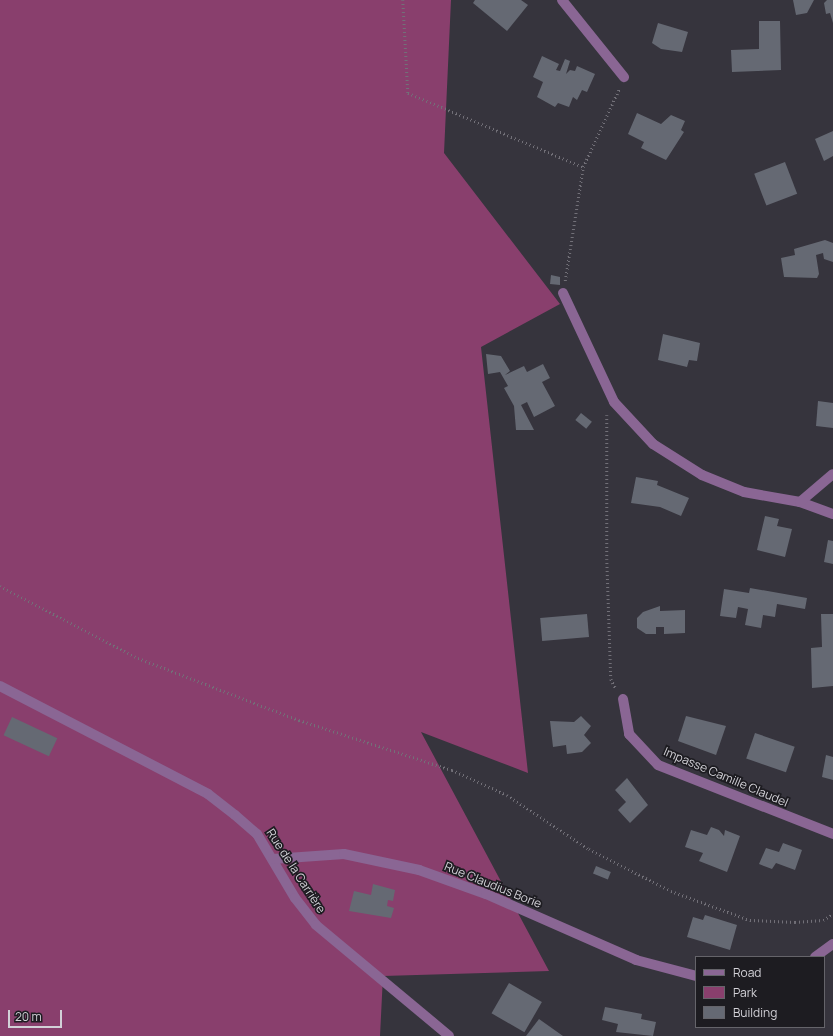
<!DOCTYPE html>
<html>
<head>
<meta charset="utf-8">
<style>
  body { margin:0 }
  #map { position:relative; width:833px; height:1036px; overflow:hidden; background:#36343d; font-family:Manrope,sans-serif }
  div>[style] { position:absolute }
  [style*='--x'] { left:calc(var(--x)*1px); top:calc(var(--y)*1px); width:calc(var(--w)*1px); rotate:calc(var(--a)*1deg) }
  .green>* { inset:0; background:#893f6d }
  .building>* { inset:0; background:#656973; transform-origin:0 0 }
  .path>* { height:2.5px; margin-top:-1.25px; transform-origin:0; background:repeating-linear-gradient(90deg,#727078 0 1px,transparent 0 4px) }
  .minor>* { height:10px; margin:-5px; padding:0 5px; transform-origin:5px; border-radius:5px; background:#8a6694 }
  span { translate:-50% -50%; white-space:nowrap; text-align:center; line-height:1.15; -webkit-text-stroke:3.5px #1d1c21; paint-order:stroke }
  .street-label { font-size:12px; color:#d2d1d7 }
  .legend { position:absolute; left:695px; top:956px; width:130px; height:72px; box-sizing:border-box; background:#1d1c21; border:1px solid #65646a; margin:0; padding:5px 7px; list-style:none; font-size:12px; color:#d2d1d7 }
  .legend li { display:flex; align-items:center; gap:8px; height:20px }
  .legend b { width:20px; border:1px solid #65646a }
  .scale { position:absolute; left:8px; top:1010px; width:54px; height:18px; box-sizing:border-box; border:2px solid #d2d1d7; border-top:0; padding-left:5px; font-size:12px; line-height:14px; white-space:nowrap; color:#d2d1d7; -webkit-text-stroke:3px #1d1c21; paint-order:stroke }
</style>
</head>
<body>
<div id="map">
  <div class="green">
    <div style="clip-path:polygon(0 0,451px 0,444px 153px,560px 304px,481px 347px,528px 773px,421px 732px,549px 971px,383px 976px,380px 1036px,0 1036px)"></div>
  </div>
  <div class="building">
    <div style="clip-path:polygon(475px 0,521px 0,528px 5px,507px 31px,473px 3px)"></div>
    <div style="clip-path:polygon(793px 0,814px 0,807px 13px,796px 15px)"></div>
    <div style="clip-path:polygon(827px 0,833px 0,833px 23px,830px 13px,826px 14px,824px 3px)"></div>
    <div style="clip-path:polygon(759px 21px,780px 21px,781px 70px,732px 72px,731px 50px,759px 49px)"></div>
    <div style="clip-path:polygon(658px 23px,688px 32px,682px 52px,661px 49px,652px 43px)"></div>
    <div style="clip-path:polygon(542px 56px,559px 64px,556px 70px,560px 71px,565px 59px,570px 61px,566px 74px,570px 70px,575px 71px,577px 66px,595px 74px,587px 92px,582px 90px,577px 100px,573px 97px,569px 107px,558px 103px,555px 107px,537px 97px,543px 82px,533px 77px)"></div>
    <div style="clip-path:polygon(637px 113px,661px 124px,671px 115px,685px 121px,681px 130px,684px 132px,666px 160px,641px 148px,644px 142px,628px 134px)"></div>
    <div style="clip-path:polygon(833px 131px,833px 156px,824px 161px,815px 139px)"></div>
    <div style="left:785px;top:162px;width:34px;height:33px;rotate:69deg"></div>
    <div style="clip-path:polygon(825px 240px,833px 243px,833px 262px,824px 259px,823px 253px,816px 255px,819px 274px,817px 278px,784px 277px,781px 258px,795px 255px,794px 249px)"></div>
    <div style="clip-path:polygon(551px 275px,560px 277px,560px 285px,550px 284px)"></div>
    <div style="clip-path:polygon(663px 334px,700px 343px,697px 361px,689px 360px,687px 367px,658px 360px)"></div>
    <div style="clip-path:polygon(486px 354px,501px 356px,510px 371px,505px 375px,524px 366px,527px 372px,543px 364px,550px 378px,542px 382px,555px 406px,534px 417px,527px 402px,521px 405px,534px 430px,516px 430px,514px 406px,504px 388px,508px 386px,500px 372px,488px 374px)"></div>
    <div style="clip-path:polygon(818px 401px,833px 403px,833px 428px,816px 426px)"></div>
    <div style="left:581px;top:413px;width:14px;height:9px;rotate:39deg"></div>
    <div style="clip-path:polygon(636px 477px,658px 481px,657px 485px,689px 498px,681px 516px,660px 507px,631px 503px)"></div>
    <div style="clip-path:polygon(765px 516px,779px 519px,777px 526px,792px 529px,785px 557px,757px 550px)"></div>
    <div style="clip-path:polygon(828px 540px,833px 541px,833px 564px,824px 562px)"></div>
    <div style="clip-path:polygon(750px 588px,807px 598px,805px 609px,777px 604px,775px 617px,763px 615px,761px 628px,745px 625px,748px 609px,738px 607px,736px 618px,720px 616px,724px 589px,749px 593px)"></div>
    <div style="clip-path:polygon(660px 606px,660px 611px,685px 610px,685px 633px,664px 634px,664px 627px,656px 627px,656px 634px,646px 634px,637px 628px,637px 618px,643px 612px)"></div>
    <div style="left:587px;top:614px;width:23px;height:47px;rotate:85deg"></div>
    <div style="clip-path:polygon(821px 614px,833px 614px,833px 686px,812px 688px,811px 648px,822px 647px)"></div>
    <div style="clip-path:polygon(581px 716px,591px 726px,584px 735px,591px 743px,582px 752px,567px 754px,566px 745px,553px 747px,550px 721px,574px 722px)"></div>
    <div style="clip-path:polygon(686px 716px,726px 726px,716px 755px,678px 741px)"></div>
    <div style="left:12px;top:717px;width:50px;height:20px;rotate:25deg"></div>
    <div style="left:755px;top:733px;width:42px;height:27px;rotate:19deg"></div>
    <div style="clip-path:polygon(826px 755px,833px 757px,833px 780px,822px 777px)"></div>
    <div style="clip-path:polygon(627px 778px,648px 805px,630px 823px,618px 810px,626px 802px,615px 790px)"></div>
    <div style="clip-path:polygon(711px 827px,719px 830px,724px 836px,725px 830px,740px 836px,727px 872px,699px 861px,703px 853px,685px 847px,691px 830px,707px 835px)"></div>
    <div style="clip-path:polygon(783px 843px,802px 850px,795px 870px,776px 863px,772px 869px,759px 864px,766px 848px,779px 852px)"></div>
    <div style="left:596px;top:866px;width:16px;height:8px;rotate:22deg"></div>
    <div style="clip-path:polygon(373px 884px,395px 890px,393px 901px,388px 900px,387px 906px,394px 908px,391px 918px,349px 911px,354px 891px,371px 895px)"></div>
    <div style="clip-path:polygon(705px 915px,737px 925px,730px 950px,687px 937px,693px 917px,703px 920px)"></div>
    <div style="left:509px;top:983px;width:38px;height:35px;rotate:30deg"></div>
    <div style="clip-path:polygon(605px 1007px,642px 1014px,641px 1019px,656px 1022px,653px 1036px,616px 1032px,618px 1024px,602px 1020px)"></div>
    <div style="clip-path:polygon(539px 1019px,563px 1036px,526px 1036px)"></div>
  </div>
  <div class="path">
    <div style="--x:403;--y:0;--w:93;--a:86.9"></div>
    <div style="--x:408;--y:93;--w:190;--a:22.9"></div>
    <div style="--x:565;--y:281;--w:115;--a:-81"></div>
    <div style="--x:583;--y:167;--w:86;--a:-65.2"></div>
    <div style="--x:607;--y:415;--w:144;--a:90"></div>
    <div style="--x:607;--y:559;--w:120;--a:88.1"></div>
    <div style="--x:611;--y:679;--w:11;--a:63"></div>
    <div style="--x:0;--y:586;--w:156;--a:27.6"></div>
    <div style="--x:138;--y:658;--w:173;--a:21.1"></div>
    <div style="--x:299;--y:720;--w:161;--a:18.1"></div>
    <div style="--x:452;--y:770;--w:60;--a:24.4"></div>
    <div style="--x:507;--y:795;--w:98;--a:33.4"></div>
    <div style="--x:589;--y:849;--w:92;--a:27.1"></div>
    <div style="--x:671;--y:891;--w:84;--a:20.2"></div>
    <div style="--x:750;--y:920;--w:45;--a:2.5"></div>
    <div style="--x:795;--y:922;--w:28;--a:-4"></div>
    <div style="--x:823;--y:920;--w:12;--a:-31"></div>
  </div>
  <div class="minor">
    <div style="--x:562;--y:0;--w:99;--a:51.2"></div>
    <div style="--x:563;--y:293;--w:120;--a:64.9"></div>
    <div style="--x:614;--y:402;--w:57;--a:47.1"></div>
    <div style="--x:653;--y:444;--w:58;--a:32.3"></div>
    <div style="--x:702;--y:475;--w:45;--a:22"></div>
    <div style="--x:744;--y:492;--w:57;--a:10.1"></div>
    <div style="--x:800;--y:502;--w:35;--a:20"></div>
    <div style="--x:800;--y:502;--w:43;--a:-40.3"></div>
    <div style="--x:0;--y:686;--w:234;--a:27.4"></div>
    <div style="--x:208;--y:794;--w:34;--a:38"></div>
    <div style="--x:235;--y:815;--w:29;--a:41"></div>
    <div style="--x:257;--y:834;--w:74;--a:59.3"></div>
    <div style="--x:295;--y:898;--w:34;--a:52"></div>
    <div style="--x:316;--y:925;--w:173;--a:39.8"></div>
    <div style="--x:623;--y:699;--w:36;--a:80"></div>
    <div style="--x:629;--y:734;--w:42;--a:46.9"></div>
    <div style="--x:658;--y:765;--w:188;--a:21.5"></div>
    <div style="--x:273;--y:859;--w:71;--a:-4"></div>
    <div style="--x:344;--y:854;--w:77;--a:12"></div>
    <div style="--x:419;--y:870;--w:71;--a:19.7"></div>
    <div style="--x:486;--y:894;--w:164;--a:23.7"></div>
    <div style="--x:636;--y:960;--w:62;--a:14.9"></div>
    <div style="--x:815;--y:957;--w:22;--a:-36"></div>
  </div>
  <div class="street-label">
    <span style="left:726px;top:777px;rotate:23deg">Impasse Camille Claudel</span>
    <span style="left:296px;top:871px;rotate:57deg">Rue de la Carrière</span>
    <span style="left:493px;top:885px;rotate:22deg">Rue Claudius Borie</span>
  </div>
  <ul class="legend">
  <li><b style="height:5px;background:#8a6694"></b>Road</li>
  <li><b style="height:11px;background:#893f6d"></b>Park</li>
  <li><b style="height:11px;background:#656973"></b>Building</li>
  </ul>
  <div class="scale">20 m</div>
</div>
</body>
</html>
